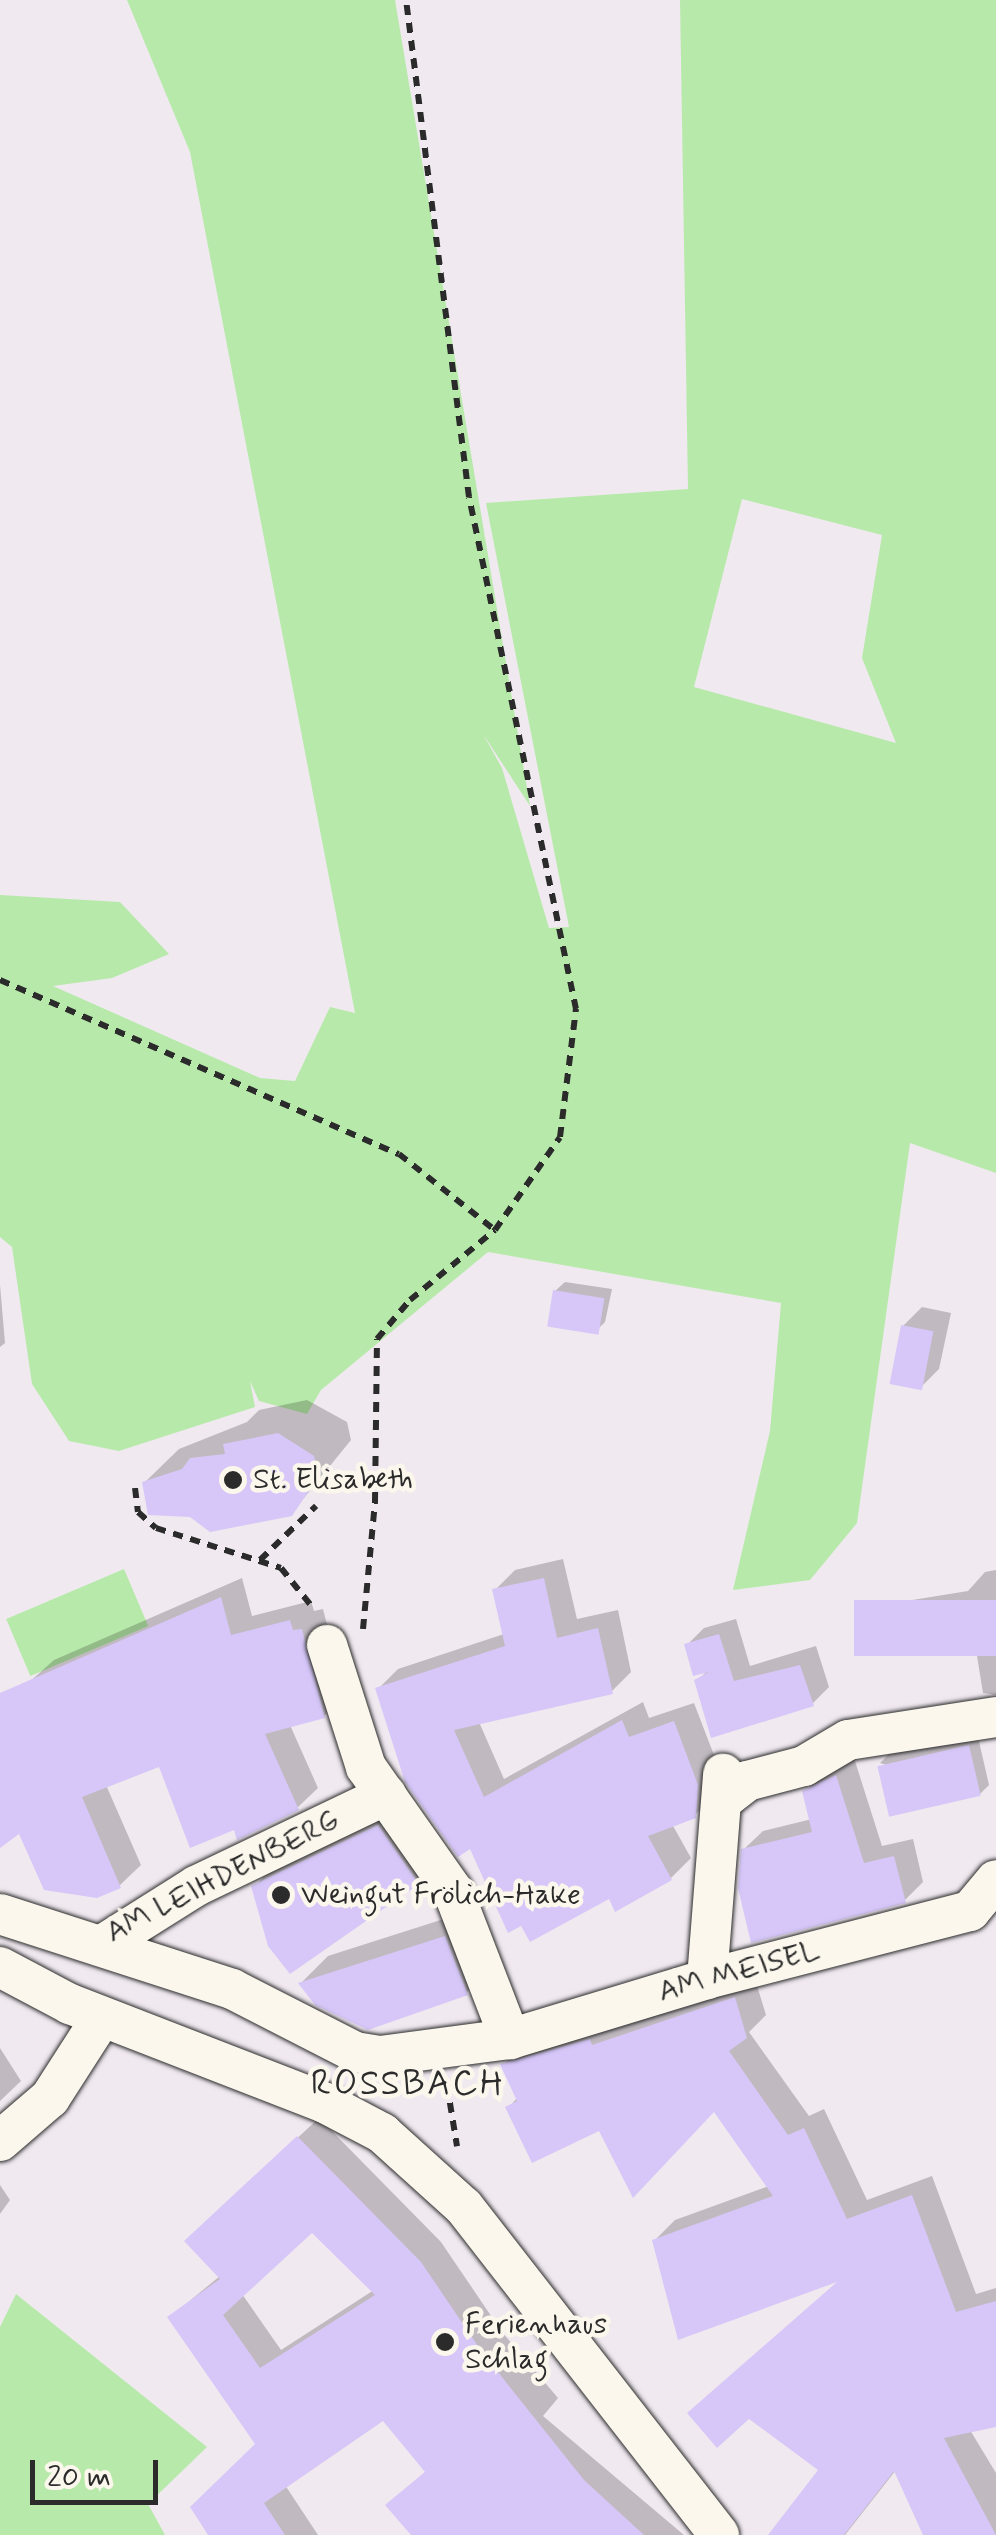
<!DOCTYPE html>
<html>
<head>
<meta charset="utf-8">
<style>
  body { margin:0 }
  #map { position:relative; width:996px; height:2535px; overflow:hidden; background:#f0e9f0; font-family:Mynerve,sans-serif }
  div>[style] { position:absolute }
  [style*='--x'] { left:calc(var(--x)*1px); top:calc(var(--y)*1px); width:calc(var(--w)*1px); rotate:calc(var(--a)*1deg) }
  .green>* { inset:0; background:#b7eaaa; transform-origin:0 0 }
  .shadow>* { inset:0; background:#0003 }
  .building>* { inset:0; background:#d6c7f8; transform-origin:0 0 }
  .path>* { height:6px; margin-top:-3px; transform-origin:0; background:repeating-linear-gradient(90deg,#2b2b2b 0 10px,transparent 0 18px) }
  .roads { filter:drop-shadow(0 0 2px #2b2b2b) drop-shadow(0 0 2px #2b2b2b) }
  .minor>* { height:40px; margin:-20px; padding:0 20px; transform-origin:20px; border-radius:20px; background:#fbf7ec }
  .dots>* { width:28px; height:28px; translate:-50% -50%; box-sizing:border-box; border:5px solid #fbf7ec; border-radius:50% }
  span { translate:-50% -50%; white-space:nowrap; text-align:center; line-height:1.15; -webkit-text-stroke:9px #fbf7ec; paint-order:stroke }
  .poi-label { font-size:30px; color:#2b2b2b }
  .left { translate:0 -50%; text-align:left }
  .street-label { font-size:30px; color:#2b2b2b }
  .quarter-label { font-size:35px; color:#2b2b2b; letter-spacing:2.5px }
  .scale { position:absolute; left:30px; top:2460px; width:128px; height:45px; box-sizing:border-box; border:5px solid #2b2b2b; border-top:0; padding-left:12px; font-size:30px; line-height:35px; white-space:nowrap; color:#2b2b2b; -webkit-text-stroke:8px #fbf7ec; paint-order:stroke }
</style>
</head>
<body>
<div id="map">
  <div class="green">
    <div style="clip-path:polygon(evenodd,127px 0,395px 0,530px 806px,483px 734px,502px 768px,549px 928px,569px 927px,486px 503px,688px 489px,680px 0,996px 0,996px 1173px,910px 1143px,857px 1523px,810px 1580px,733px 1590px,770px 1431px,781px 1303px,488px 1252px,321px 1390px,307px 1414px,259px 1401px,250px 1381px,255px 1407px,119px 1451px,69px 1441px,32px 1384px,12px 1247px,0 1237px,0 895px,120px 902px,169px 954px,112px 978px,53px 986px,260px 1078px,295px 1081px,330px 1007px,355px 1013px,190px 152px,127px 0,742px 499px,882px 535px,862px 658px,896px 743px,694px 687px,742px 499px)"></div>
    <div style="left:124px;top:1569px;width:62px;height:128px;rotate:67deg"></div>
    <div style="clip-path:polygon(16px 2294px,207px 2447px,148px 2504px,165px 2535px,0 2535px,0 2327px)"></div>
  </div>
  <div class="shadow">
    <div style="clip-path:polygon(565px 1282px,612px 1289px,605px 1322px,596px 1331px,555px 1291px)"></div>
    <div style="clip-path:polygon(0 1285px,5px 1343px,0 1347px)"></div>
    <div style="clip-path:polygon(922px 1307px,951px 1313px,939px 1369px,920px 1388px,903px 1326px)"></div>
    <div style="clip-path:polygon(307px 1400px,347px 1422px,351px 1440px,291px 1514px,144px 1483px,179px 1449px,247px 1422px,259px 1410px)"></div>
    <div style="clip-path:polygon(563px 1559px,577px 1619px,618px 1610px,631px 1672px,611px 1692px,479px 1722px,504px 1779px,643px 1702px,649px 1718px,694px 1703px,717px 1763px,715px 1795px,694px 1816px,672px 1824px,691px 1858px,671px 1878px,610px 1896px,471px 1845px,378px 1689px,398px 1669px,504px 1634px,495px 1590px,515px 1570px)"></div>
    <div style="clip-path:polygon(996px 1570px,996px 1695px,983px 1693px,977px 1656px,858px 1622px,875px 1606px,968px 1591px,985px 1572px)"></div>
    <div style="clip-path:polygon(242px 1578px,252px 1616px,311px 1601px,314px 1611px,323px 1609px,345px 1696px,324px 1716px,290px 1725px,318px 1788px,297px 1808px,236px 1826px,161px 1764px,106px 1785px,141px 1865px,120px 1885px,95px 1897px,21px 1830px,0 1845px,0 1708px,54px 1660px)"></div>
    <div style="clip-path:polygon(736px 1619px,750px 1666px,816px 1646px,829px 1687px,812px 1704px,697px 1681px,708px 1670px,687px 1645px,704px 1628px)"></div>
    <div style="clip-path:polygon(978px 1737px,989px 1785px,980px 1794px,880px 1763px,889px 1754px)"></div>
    <div style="clip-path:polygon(854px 1758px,882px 1846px,913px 1839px,923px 1882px,904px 1901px,743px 1850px,763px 1831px,812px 1819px,805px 1792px,824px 1773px)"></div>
    <div style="clip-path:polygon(405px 1801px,444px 1856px,418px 1882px,254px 1887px,280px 1860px)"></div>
    <div style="clip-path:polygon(472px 1910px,494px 1965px,466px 1993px,301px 1983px,328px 1956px)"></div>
    <div style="clip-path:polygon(755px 1979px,766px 2015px,749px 2032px,809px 2116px,824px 2109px,867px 2200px,932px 2176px,976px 2294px,996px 2288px,996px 2425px,970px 2430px,996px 2473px,996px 2535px,926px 2535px,896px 2470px,845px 2535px,771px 2535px,822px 2470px,842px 2278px,655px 2240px,675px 2220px,769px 2186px,715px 2109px,600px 2128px,508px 2108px,518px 2097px,503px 2065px,523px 2045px)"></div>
    <div style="clip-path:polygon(0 2048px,21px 2081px,0 2101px)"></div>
    <div style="clip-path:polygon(evenodd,319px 2118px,441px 2242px,502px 2332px,558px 2398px,543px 2416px,684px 2535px,414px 2535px,389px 2505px,427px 2470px,384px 2417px,285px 2485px,318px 2535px,211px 2535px,258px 2444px,170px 2317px,220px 2276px,208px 2221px,319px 2118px,313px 2229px,374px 2290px,281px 2350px,242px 2294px,313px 2229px)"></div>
    <div style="clip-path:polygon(0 2185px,10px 2200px,0 2214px)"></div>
  </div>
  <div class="building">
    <div style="left:553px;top:1290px;width:52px;height:37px;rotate:9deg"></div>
    <div style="left:901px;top:1325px;width:33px;height:60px;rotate:11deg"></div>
    <div style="clip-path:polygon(278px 1433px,314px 1456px,318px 1477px,292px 1516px,210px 1532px,190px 1517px,148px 1515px,142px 1482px,182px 1469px,190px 1458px,225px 1454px,223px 1444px)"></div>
    <div style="clip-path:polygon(544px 1578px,557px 1638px,598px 1628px,613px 1694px,454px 1730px,484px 1797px,622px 1720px,629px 1737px,674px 1721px,698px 1785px,696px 1818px,648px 1836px,672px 1880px,615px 1912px,609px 1899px,530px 1942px,521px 1926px,508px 1933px,470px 1849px,458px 1857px,405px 1782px,375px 1688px,505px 1646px,492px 1589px)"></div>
    <div style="clip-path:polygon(221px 1597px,231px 1635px,290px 1620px,293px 1630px,302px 1629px,325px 1718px,265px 1734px,299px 1810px,237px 1840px,234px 1830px,190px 1848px,159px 1767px,82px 1797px,121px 1888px,97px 1898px,44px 1890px,19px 1834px,0 1848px,0 1693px)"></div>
    <div style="left:996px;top:1600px;width:56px;height:142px;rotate:90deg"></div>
    <div style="clip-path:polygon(719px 1634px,734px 1681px,800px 1665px,814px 1706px,711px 1738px,694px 1680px,709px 1672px,693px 1676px,684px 1644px)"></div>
    <div style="left:969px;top:1745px;width:52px;height:94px;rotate:77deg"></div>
    <div style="clip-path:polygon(836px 1775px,864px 1863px,894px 1856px,906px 1903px,751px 1943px,738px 1888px,741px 1849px,812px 1832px,802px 1791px)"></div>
    <div style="clip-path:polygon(378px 1825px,419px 1884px,290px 1974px,268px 1946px,251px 1886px)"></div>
    <div style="clip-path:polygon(445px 1936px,468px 1995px,368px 2030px,315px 2005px,298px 1983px)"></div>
    <div style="clip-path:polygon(735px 1997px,747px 2038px,729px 2051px,788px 2135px,804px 2128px,847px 2219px,912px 2195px,956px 2312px,996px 2301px,996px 2427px,944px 2438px,996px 2535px,923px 2535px,894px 2471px,844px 2535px,768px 2535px,818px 2470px,749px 2419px,717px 2448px,687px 2413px,837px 2282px,678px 2340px,652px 2240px,773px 2196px,714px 2112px,633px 2198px,599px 2131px,532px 2163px,505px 2107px,517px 2101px,500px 2064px,590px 2039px,592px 2045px)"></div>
    <div style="clip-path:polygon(evenodd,297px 2136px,421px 2262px,482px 2352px,584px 2480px,644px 2535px,411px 2535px,385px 2505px,425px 2472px,383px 2421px,264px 2503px,285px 2535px,208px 2535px,190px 2507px,255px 2444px,167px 2317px,220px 2279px,184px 2241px,297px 2136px,312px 2233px,375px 2295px,260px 2368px,223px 2315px,312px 2233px)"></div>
  </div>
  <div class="path">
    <div style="--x:0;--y:980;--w:435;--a:23.6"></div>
    <div style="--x:399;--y:1154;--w:122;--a:38.4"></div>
    <div style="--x:135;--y:1488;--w:24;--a:83"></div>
    <div style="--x:138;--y:1512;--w:24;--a:42"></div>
    <div style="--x:156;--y:1528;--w:131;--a:17.7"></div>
    <div style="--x:281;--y:1568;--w:53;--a:51.2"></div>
    <div style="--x:260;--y:1560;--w:78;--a:-44"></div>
    <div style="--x:363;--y:1629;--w:128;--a:-84.6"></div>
    <div style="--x:375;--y:1502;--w:163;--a:-89.3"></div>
    <div style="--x:377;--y:1339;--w:51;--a:-49.8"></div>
    <div style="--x:410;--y:1300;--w:110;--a:-39.5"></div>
    <div style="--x:495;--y:1230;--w:113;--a:-55"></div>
    <div style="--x:560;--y:1137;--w:129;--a:-82.9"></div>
    <div style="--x:576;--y:1009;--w:523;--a:-101.8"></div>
    <div style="--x:469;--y:497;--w:501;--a:-97.22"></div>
    <div style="--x:447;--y:2085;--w:62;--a:80.7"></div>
  </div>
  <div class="roads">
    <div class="minor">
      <div style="--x:327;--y:1645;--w:128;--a:72.3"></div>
      <div style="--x:366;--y:1767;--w:151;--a:54.9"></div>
      <div style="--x:453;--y:1891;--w:159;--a:68.9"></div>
      <div style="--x:724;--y:1799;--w:29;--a:-38"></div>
      <div style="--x:747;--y:1781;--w:59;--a:-14.7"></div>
      <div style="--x:804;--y:1766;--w:51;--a:-30.6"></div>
      <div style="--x:848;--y:1740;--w:150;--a:-8.8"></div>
      <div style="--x:0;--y:1914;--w:244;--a:17.9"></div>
      <div style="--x:232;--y:1989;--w:138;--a:27.1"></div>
      <div style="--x:355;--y:2052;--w:25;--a:9"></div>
      <div style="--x:380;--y:2056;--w:131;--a:-7.5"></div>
      <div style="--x:510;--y:2039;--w:206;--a:-16.9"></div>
      <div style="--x:707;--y:1979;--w:272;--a:-14.5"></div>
      <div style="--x:970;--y:1911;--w:40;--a:-50"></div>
      <div style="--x:104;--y:1944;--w:109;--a:-32.2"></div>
      <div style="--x:196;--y:1886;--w:211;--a:-25.6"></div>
      <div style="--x:0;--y:1967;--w:79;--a:27.9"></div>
      <div style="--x:70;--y:2004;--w:271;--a:21.2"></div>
      <div style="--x:323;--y:2102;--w:67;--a:27.7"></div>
      <div style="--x:382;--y:2133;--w:110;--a:42.1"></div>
      <div style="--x:464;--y:2207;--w:415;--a:52.1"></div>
      <div style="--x:707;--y:1979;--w:206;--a:-85.5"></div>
      <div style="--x:0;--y:2141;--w:66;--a:-40.7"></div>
      <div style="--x:50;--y:2098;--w:96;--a:-57.3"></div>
    </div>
  </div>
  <div class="dots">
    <div style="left:233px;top:1480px;background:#2b2b2b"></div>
    <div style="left:281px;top:1895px;background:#2b2b2b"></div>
    <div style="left:445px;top:2342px;background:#2b2b2b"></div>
  </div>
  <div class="poi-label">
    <span class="left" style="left:253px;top:1480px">St. Elisabeth</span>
    <span class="left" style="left:301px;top:1895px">Weingut Frölich-Hake</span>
    <span class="left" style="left:465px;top:2342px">Ferienhaus<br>Schlag</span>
  </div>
  <div class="street-label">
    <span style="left:223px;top:1877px;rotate:-27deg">AM LEIHDENBERG</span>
    <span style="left:739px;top:1972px;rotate:-15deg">AM MEISEL</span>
  </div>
  <div class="quarter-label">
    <span style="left:408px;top:2084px">ROSSBACH</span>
  </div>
  <div class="scale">20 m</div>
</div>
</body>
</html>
